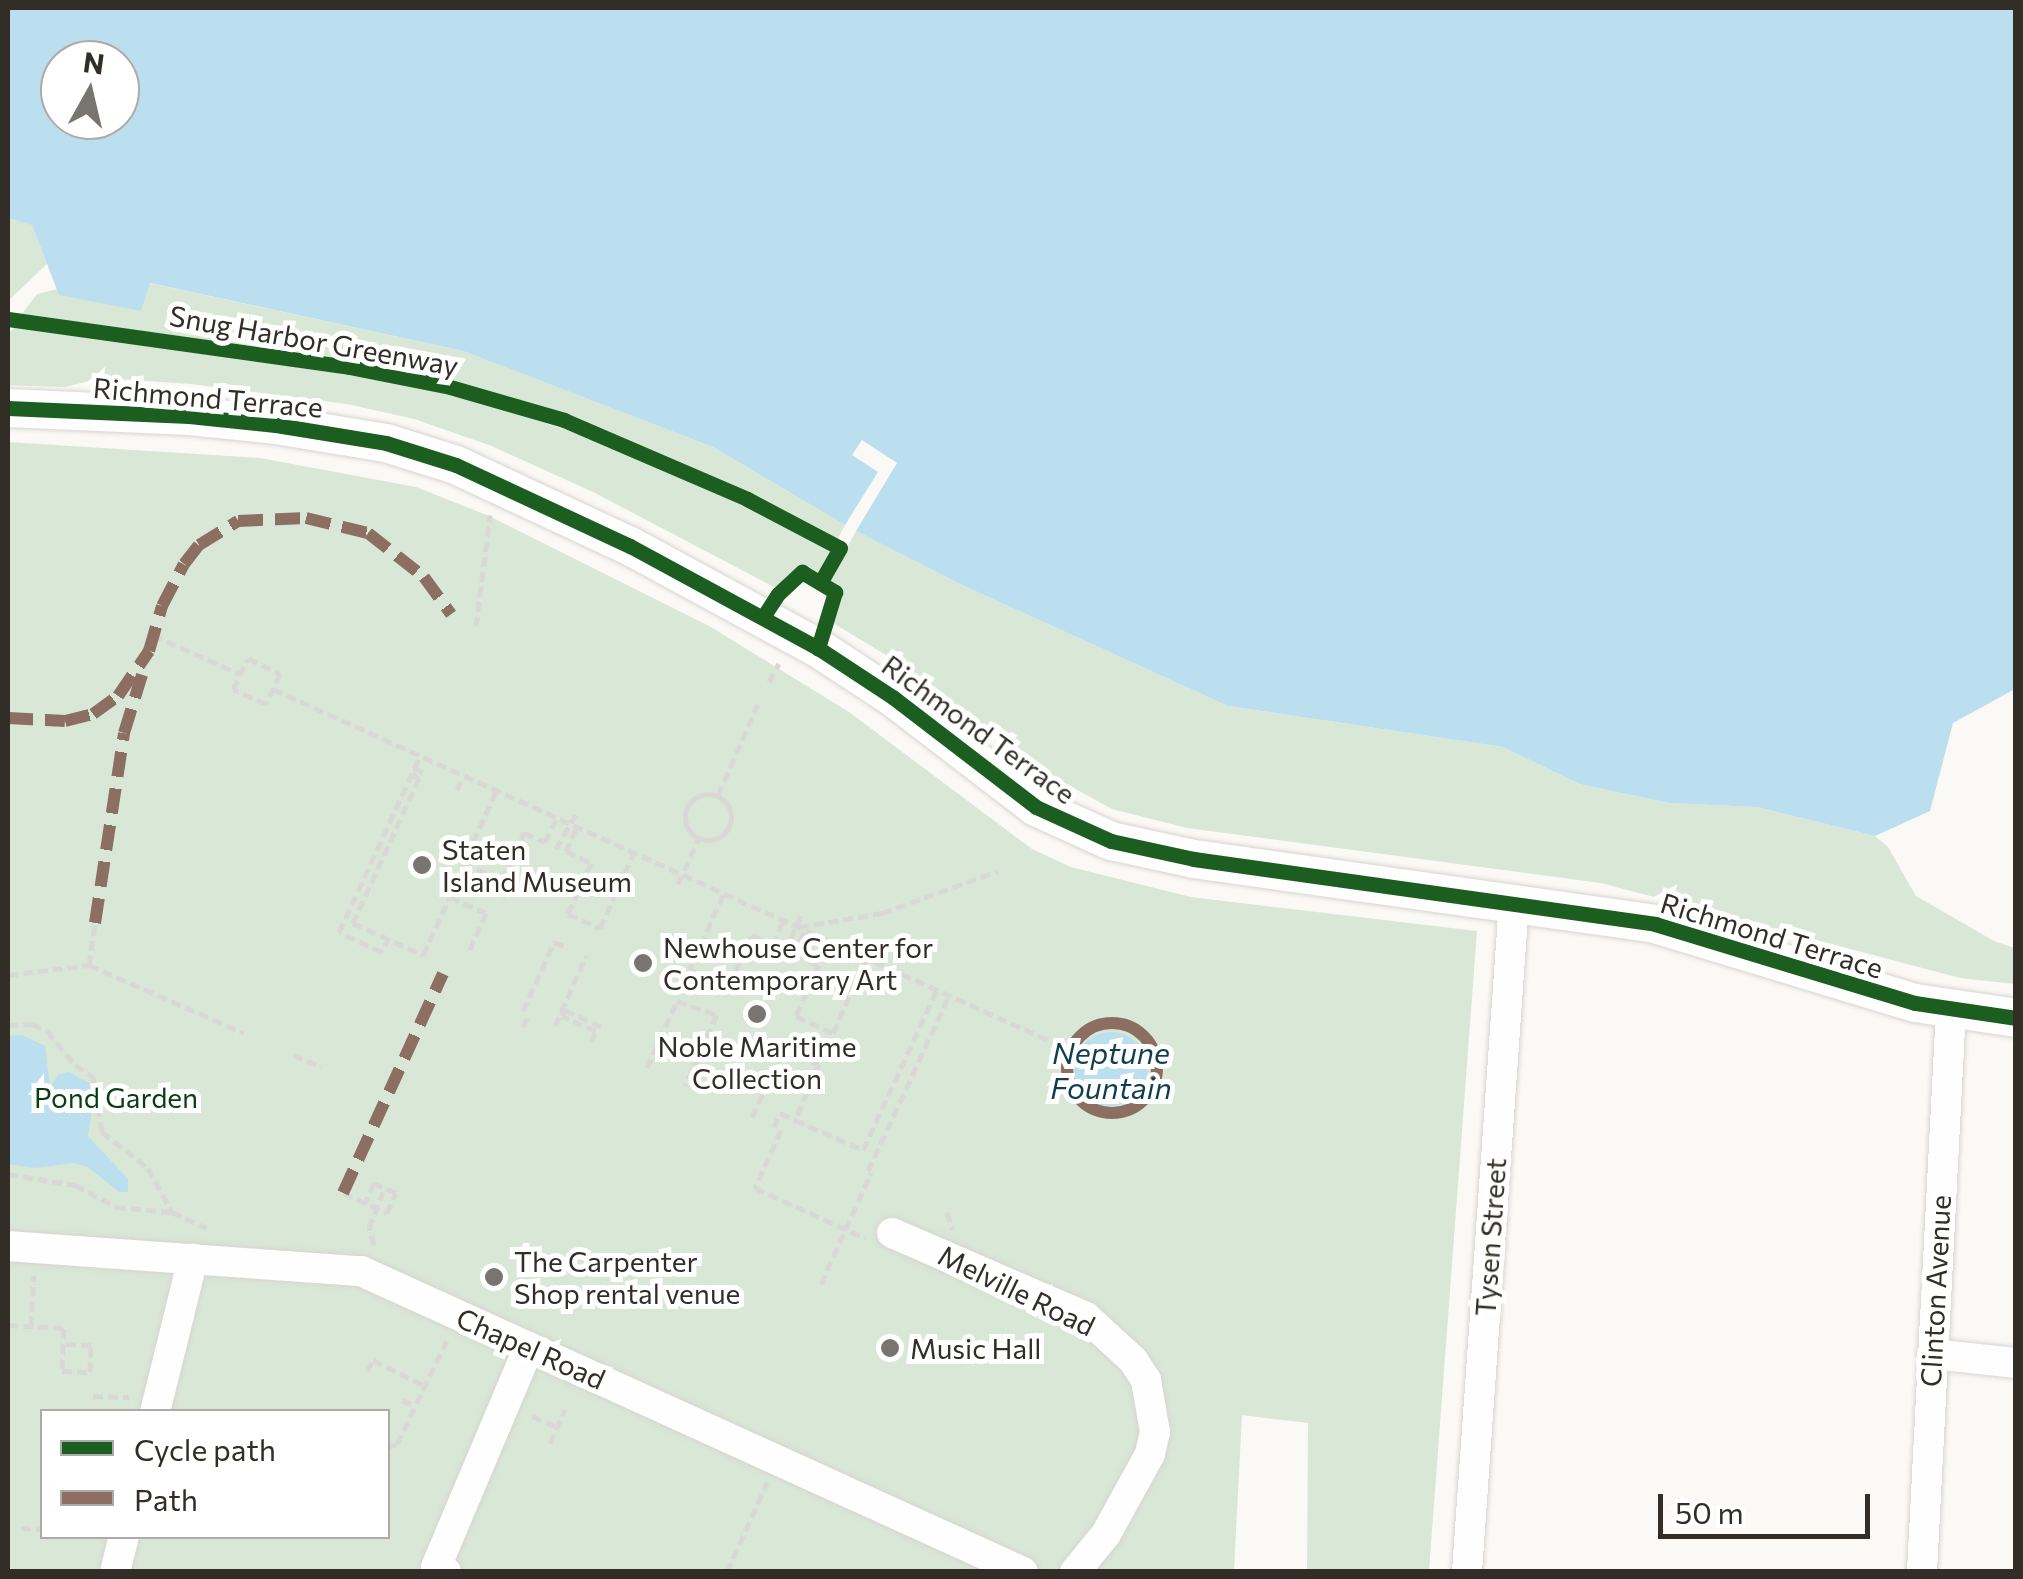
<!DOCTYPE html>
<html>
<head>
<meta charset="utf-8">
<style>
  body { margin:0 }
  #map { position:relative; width:2023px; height:1579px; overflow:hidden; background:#fbf9f6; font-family:Commissioner,sans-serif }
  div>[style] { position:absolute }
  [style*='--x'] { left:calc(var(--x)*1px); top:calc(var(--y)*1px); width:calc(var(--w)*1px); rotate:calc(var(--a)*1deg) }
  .green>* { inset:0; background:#d9e7d7 }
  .water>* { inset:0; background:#bbdfee }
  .round { border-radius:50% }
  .path>* { height:5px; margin-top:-2.5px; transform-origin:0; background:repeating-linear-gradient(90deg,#d9d8d7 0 10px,transparent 0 15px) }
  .path>.ring { margin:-2.5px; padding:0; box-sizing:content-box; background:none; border:5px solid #d9d8d7; border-radius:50% }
  .roads { filter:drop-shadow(0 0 2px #d8d4d0) drop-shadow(0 0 2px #d8d4d0) }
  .minor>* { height:30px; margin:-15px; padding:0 15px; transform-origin:15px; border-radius:15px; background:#fefefe }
  .major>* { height:38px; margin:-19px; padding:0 19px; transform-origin:19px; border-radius:19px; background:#fefefe }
  .quiet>* { height:12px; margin-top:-6px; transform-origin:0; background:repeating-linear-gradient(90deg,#8d6e63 0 25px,transparent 0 37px) }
  .quiet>.ring { margin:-6px; padding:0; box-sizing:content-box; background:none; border:12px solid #8d6e63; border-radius:50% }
  .cycleway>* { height:15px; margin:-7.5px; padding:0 7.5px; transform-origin:7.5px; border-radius:7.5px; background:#1b5e20 }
  .dots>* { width:28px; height:28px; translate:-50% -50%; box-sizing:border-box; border:5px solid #fff; border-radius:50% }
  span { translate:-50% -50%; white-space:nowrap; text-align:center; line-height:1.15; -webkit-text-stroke:10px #fff; paint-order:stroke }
  .street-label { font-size:28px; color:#322d27 }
  .poi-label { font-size:28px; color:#322d27 }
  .left { translate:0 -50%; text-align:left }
  .park-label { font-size:28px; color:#063e12 }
  .water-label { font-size:30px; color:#113e4e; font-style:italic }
  .frame { position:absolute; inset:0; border:10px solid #322d27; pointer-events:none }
  .legend { position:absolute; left:40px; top:1409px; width:350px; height:130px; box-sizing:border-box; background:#fff; border:2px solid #adaba9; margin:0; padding:12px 18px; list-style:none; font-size:30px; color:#322d27 }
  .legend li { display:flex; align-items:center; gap:20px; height:50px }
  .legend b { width:50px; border:2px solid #adaba9 }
  .north { position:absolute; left:40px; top:40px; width:100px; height:100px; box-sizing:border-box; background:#fff; border:2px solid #adaba9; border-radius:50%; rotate:8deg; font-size:28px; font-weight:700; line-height:40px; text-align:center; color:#322d27 }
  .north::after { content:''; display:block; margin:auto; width:35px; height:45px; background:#78746f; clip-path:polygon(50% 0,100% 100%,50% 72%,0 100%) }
  .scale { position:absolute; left:1658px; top:1494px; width:212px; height:45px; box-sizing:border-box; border:5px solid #322d27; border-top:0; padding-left:12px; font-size:30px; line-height:35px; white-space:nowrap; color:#322d27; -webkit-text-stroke:8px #fff; paint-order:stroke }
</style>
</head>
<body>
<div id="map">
  <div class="green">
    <div style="clip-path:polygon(8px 218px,32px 224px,47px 264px,8px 301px)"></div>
    <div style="clip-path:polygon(149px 283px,463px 351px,713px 447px,845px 525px,836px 542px,675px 461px,581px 420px,510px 397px,364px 362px,22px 314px,37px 294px,57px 289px,59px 295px)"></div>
    <div style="clip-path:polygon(18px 325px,441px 389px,603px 442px,763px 512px,834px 550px,818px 578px,801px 568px,776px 588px,593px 492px,489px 445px,414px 419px,347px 404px,191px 384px,102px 378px,64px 387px,8px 385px,8px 333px)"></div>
    <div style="clip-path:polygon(evenodd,8px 442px,260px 458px,416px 487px,489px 516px,711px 627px,849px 712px,1032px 849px,1071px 867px,1191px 897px,1477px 931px,1429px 1571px,1307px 1571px,1308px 1423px,1242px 1415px,1234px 1571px,8px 1571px,8px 442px,42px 1412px,388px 1412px,388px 1536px,42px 1536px,42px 1412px)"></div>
    <div style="clip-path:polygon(856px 531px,962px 585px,1228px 706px,1503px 747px,1579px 784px,1669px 803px,1757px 807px,1875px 836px,1888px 847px,1916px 896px,1994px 941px,2015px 948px,2015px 984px,1960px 978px,1601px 883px,1187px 828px,1112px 809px,1048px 774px,891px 658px,833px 623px,839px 591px,827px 584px)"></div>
  </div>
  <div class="water">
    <div style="clip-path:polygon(evenodd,8px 8px,2015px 8px,2015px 689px,1953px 723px,1930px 811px,1875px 836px,1757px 807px,1669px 803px,1579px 784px,1503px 747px,1228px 706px,962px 585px,856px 531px,897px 463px,862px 440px,852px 455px,878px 472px,845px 525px,713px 447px,463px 351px,150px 283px,141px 311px,59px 295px,32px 225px,8px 218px,8px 8px,60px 60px,120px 60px,120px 120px,60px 120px,60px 60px)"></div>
    <div class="round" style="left:1074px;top:1032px;width:74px;height:74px"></div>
    <div style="clip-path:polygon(22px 1035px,45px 1046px,50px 1087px,58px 1075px,69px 1072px,89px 1083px,94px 1098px,88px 1136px,128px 1179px,128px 1192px,119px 1192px,88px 1167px,74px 1163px,35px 1168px,8px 1164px,8px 1036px)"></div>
  </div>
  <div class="path">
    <div style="--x:782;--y:590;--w:27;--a:-42"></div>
    <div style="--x:802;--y:572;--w:39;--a:31"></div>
    <div style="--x:835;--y:592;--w:29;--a:104"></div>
    <div style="--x:476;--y:626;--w:112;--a:-82.8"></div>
    <div style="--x:153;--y:635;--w:94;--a:24.4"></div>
    <div style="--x:248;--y:658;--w:36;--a:27"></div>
    <div style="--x:280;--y:674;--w:33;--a:115"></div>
    <div style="--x:266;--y:704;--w:36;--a:-156"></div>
    <div style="--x:233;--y:689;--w:34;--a:-64"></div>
    <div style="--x:769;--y:682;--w:21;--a:-62"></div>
    <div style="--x:273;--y:689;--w:875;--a:24.37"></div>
    <div style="--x:414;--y:768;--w:13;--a:27"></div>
    <div style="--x:412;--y:774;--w:8;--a:30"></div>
    <div style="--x:419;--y:778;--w:159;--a:114.5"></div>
    <div style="--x:353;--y:923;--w:77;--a:24.6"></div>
    <div style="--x:423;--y:955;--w:64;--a:-65"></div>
    <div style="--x:450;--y:897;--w:39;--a:24"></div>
    <div style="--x:486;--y:913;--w:45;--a:113.7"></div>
    <div style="--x:457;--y:790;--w:14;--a:-65"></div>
    <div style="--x:496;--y:792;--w:78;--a:114.9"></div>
    <div style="--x:463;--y:863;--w:43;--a:23.6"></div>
    <div style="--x:502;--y:880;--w:52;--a:-64.9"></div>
    <div style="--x:524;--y:833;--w:23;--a:23"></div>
    <div style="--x:545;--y:842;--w:25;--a:-64"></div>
    <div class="ring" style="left:685px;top:794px;width:41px;height:41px"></div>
    <div style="--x:718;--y:795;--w:99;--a:-66.3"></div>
    <div style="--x:576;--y:829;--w:24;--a:114"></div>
    <div style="--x:566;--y:851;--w:28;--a:26"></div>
    <div style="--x:591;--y:863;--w:56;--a:114.3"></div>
    <div style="--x:568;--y:914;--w:35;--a:24"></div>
    <div style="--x:600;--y:928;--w:80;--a:-65.7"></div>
    <div style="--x:556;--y:849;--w:40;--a:-60.3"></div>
    <div style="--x:678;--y:884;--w:51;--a:-65.5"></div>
    <div style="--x:723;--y:895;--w:81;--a:114"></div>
    <div style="--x:690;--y:969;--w:43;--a:23.6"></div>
    <div style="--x:729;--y:986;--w:56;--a:-65.7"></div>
    <div style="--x:752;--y:935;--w:23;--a:25"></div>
    <div style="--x:773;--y:945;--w:25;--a:-67"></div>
    <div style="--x:799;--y:927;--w:84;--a:-9.6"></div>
    <div style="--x:882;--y:913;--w:123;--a:-19.9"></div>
    <div style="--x:804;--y:932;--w:24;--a:114"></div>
    <div style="--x:794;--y:954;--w:27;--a:24"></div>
    <div style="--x:819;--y:965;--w:56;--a:114.3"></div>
    <div style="--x:796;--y:1016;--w:41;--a:24.7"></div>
    <div style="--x:833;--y:1033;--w:81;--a:-66"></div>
    <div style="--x:389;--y:937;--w:17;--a:115"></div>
    <div style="--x:382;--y:952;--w:47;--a:-155.1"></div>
    <div style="--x:339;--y:932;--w:193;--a:-65.2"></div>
    <div style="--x:784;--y:952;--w:44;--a:-64.6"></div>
    <div style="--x:89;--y:965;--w:42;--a:-81.9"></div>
    <div style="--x:8;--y:975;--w:82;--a:-7"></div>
    <div style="--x:89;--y:965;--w:169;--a:23.7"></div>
    <div style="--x:894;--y:989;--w:16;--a:-63"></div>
    <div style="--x:523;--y:1011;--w:76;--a:-65.8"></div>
    <div style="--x:554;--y:942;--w:12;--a:24"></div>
    <div style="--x:8;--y:1025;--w:24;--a:-2"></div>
    <div style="--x:32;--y:1024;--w:17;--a:25"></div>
    <div style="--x:47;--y:1031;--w:44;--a:50.5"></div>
    <div style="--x:75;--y:1065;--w:22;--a:34"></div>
    <div style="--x:93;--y:1077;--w:56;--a:80.7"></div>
    <div style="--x:102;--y:1132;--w:58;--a:38"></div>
    <div style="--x:148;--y:1168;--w:50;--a:61.4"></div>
    <div style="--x:555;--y:1026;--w:77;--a:-66.1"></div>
    <div style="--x:523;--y:1027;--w:14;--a:-65"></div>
    <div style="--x:591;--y:1042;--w:12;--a:-66"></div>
    <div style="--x:596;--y:1031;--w:37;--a:-156"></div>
    <div style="--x:562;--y:1016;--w:7;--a:-63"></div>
    <div style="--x:565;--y:1010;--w:43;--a:24.8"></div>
    <div style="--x:293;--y:1055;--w:31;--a:22"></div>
    <div style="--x:647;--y:1068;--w:73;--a:-65.9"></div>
    <div style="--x:677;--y:1001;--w:42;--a:19.3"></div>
    <div style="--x:717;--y:1015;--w:78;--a:114.3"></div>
    <div style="--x:752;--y:1117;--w:76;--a:-65.1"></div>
    <div style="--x:784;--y:1048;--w:38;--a:25"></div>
    <div style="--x:819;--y:1064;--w:61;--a:113.2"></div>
    <div style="--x:795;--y:1120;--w:74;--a:23.8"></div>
    <div style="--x:863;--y:1150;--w:176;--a:-65.2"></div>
    <div style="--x:774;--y:1127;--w:15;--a:-67"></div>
    <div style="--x:780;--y:1113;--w:17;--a:25"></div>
    <div style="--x:781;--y:1130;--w:64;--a:114.1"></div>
    <div style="--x:755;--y:1188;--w:121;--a:24.4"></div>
    <div style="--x:868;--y:1171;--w:193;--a:-65.2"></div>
    <div style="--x:8;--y:1174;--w:68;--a:9.3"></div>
    <div style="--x:75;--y:1185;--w:47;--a:28.2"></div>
    <div style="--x:116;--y:1207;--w:56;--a:5.1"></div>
    <div style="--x:172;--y:1212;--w:38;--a:25"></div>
    <div style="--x:343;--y:1193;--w:48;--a:24.4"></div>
    <div style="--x:387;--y:1213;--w:22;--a:-66"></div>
    <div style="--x:396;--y:1193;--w:24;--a:-156"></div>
    <div style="--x:374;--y:1183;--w:22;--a:114"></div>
    <div style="--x:947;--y:1212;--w:19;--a:72"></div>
    <div style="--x:374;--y:1245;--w:18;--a:-106"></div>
    <div style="--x:369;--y:1228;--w:39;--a:-69"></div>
    <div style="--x:821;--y:1284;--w:122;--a:-65.8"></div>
    <div style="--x:8;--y:1325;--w:56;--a:3.1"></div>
    <div style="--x:64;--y:1328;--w:16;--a:94"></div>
    <div style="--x:63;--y:1344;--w:27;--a:92"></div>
    <div style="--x:62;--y:1371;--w:28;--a:2"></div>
    <div style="--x:90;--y:1372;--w:27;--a:-88"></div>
    <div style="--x:91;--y:1345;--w:28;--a:-178"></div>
    <div style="--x:31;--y:1326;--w:51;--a:-86.6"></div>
    <div style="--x:367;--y:1371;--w:13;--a:-61"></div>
    <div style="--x:373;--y:1360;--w:58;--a:26.6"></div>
    <div style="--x:93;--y:1396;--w:36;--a:2"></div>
    <div style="--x:402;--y:1400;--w:15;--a:28"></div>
    <div style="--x:311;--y:1410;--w:4;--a:34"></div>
    <div style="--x:532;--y:1416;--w:27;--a:24"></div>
    <div style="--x:550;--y:1443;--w:37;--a:-66"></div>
    <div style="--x:388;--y:1447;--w:9;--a:-18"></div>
    <div style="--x:397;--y:1444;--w:115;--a:-64.3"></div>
    <div style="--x:21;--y:1528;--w:21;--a:3"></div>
    <div style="--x:727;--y:1572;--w:98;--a:-65.8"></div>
  </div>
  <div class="roads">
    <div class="minor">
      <div style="--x:892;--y:1233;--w:211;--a:23.4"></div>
      <div style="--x:1086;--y:1317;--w:64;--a:42.5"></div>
      <div style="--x:1133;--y:1360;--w:24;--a:57"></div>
      <div style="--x:1146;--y:1380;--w:53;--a:80.2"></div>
      <div style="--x:1155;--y:1432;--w:23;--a:103"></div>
      <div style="--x:1150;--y:1454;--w:91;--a:118.8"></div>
      <div style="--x:1106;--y:1534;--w:49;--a:129.2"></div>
      <div style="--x:8;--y:1246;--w:354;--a:4.1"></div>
      <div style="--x:361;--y:1271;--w:727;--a:24.45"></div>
      <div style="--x:1932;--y:1354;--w:84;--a:6.1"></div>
      <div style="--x:155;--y:1412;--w:158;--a:-76.1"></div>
      <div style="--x:116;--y:1568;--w:33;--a:-76"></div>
      <div style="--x:446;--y:1572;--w:11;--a:-153"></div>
      <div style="--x:436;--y:1567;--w:239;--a:-67.1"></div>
      <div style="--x:1467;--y:1572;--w:672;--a:-85.99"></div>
      <div style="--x:1922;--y:1572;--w:563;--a:-87.05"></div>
    </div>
    <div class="major">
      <div style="--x:8;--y:408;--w:181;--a:2.5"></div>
      <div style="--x:189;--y:416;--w:87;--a:5.9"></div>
      <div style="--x:276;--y:425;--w:111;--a:9.3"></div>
      <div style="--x:386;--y:443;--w:73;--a:17.4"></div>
      <div style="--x:456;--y:465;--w:192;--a:25"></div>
      <div style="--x:630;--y:546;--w:214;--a:28.5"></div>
      <div style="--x:818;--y:648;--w:91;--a:33.3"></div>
      <div style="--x:894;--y:698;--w:179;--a:37.5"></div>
      <div style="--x:1036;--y:807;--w:82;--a:24.4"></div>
      <div style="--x:1111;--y:841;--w:85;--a:12.2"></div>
      <div style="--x:1194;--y:859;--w:466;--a:8"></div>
      <div style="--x:1655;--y:924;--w:272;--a:16.9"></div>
      <div style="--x:1915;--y:1003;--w:102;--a:8.4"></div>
    </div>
  </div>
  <div class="quiet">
    <div style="--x:8;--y:718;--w:57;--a:3"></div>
    <div style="--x:65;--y:721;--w:29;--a:-14"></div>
    <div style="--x:93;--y:714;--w:31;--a:-36"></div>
    <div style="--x:118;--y:696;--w:55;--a:-55.4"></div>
    <div style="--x:149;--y:651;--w:47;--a:-73.9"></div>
    <div style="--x:162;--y:606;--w:47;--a:-62.4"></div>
    <div style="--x:184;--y:564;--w:24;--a:-52"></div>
    <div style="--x:199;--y:545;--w:46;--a:-31.6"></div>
    <div style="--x:238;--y:521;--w:68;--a:-2.5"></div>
    <div style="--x:306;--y:518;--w:64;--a:13.6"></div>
    <div style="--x:368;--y:533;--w:71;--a:38.2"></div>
    <div style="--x:424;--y:577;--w:46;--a:53.9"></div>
    <div style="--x:95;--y:923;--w:192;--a:-81.3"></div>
    <div style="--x:124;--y:733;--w:61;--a:-72.8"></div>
    <div class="ring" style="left:1067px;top:1023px;width:78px;height:78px"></div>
    <div style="--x:343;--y:1193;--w:241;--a:-65.5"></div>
  </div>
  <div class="cycleway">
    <div style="--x:8;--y:319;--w:344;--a:8"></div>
    <div style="--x:349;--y:367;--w:103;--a:11.2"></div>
    <div style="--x:450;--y:387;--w:119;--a:16.1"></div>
    <div style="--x:564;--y:420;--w:199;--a:23.3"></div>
    <div style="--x:747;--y:499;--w:105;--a:27.8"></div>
    <div style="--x:840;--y:548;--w:40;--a:119.7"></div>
    <div style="--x:8;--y:408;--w:181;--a:2.5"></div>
    <div style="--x:189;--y:416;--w:87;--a:5.9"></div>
    <div style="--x:276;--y:425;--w:111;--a:9.3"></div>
    <div style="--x:386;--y:443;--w:73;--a:17.4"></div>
    <div style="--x:456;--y:465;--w:192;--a:25"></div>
    <div style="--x:630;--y:546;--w:214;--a:28.5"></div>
    <div style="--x:818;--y:648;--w:91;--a:33.3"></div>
    <div style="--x:894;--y:698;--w:179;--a:37.5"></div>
    <div style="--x:1036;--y:807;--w:82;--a:24.4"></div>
    <div style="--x:1111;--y:841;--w:85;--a:12.2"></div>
    <div style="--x:1194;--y:859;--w:466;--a:8"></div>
    <div style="--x:1655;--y:924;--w:272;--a:16.9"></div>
    <div style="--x:1915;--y:1003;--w:102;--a:8.4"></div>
    <div style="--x:763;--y:617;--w:27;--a:-57"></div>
    <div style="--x:778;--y:594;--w:33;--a:-43"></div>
    <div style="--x:802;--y:572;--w:39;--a:31"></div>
    <div style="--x:835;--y:592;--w:59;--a:106.9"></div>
  </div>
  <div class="dots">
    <div style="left:422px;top:865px;background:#78746f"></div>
    <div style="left:643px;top:963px;background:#78746f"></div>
    <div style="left:757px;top:1014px;background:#78746f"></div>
    <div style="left:494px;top:1277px;background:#78746f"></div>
    <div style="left:890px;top:1348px;background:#78746f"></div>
  </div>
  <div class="street-label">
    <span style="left:314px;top:340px;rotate:10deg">Snug Harbor Greenway</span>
    <span style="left:208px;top:397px;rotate:5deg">Richmond Terrace</span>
    <span style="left:979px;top:729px;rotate:36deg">Richmond Terrace</span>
    <span style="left:1772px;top:935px;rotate:17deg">Richmond Terrace</span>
    <span style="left:1490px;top:1237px;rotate:-86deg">Tysen Street</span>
    <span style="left:1017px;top:1290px;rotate:26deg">Melville Road</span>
    <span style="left:1935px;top:1291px;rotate:-87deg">Clinton Avenue</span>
    <span style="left:531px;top:1348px;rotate:24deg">Chapel Road</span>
  </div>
  <div class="poi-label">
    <span class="left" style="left:442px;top:865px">Staten<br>Island Museum</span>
    <span class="left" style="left:663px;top:963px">Newhouse Center for<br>Contemporary Art</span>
    <span style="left:757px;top:1062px">Noble Maritime<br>Collection</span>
    <span class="left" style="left:514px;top:1277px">The Carpenter<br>Shop rental venue</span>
    <span class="left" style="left:910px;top:1348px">Music Hall</span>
  </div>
  <div class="park-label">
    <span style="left:116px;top:1097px">Pond Garden</span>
  </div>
  <div class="water-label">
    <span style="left:1111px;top:1069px">Neptune<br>Fountain</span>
  </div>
  <div class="frame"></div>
  <ul class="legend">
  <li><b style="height:12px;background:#1b5e20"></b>Cycle path</li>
  <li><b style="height:12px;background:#8d6e63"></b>Path</li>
  </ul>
  <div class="north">N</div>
  <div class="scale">50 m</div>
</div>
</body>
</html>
